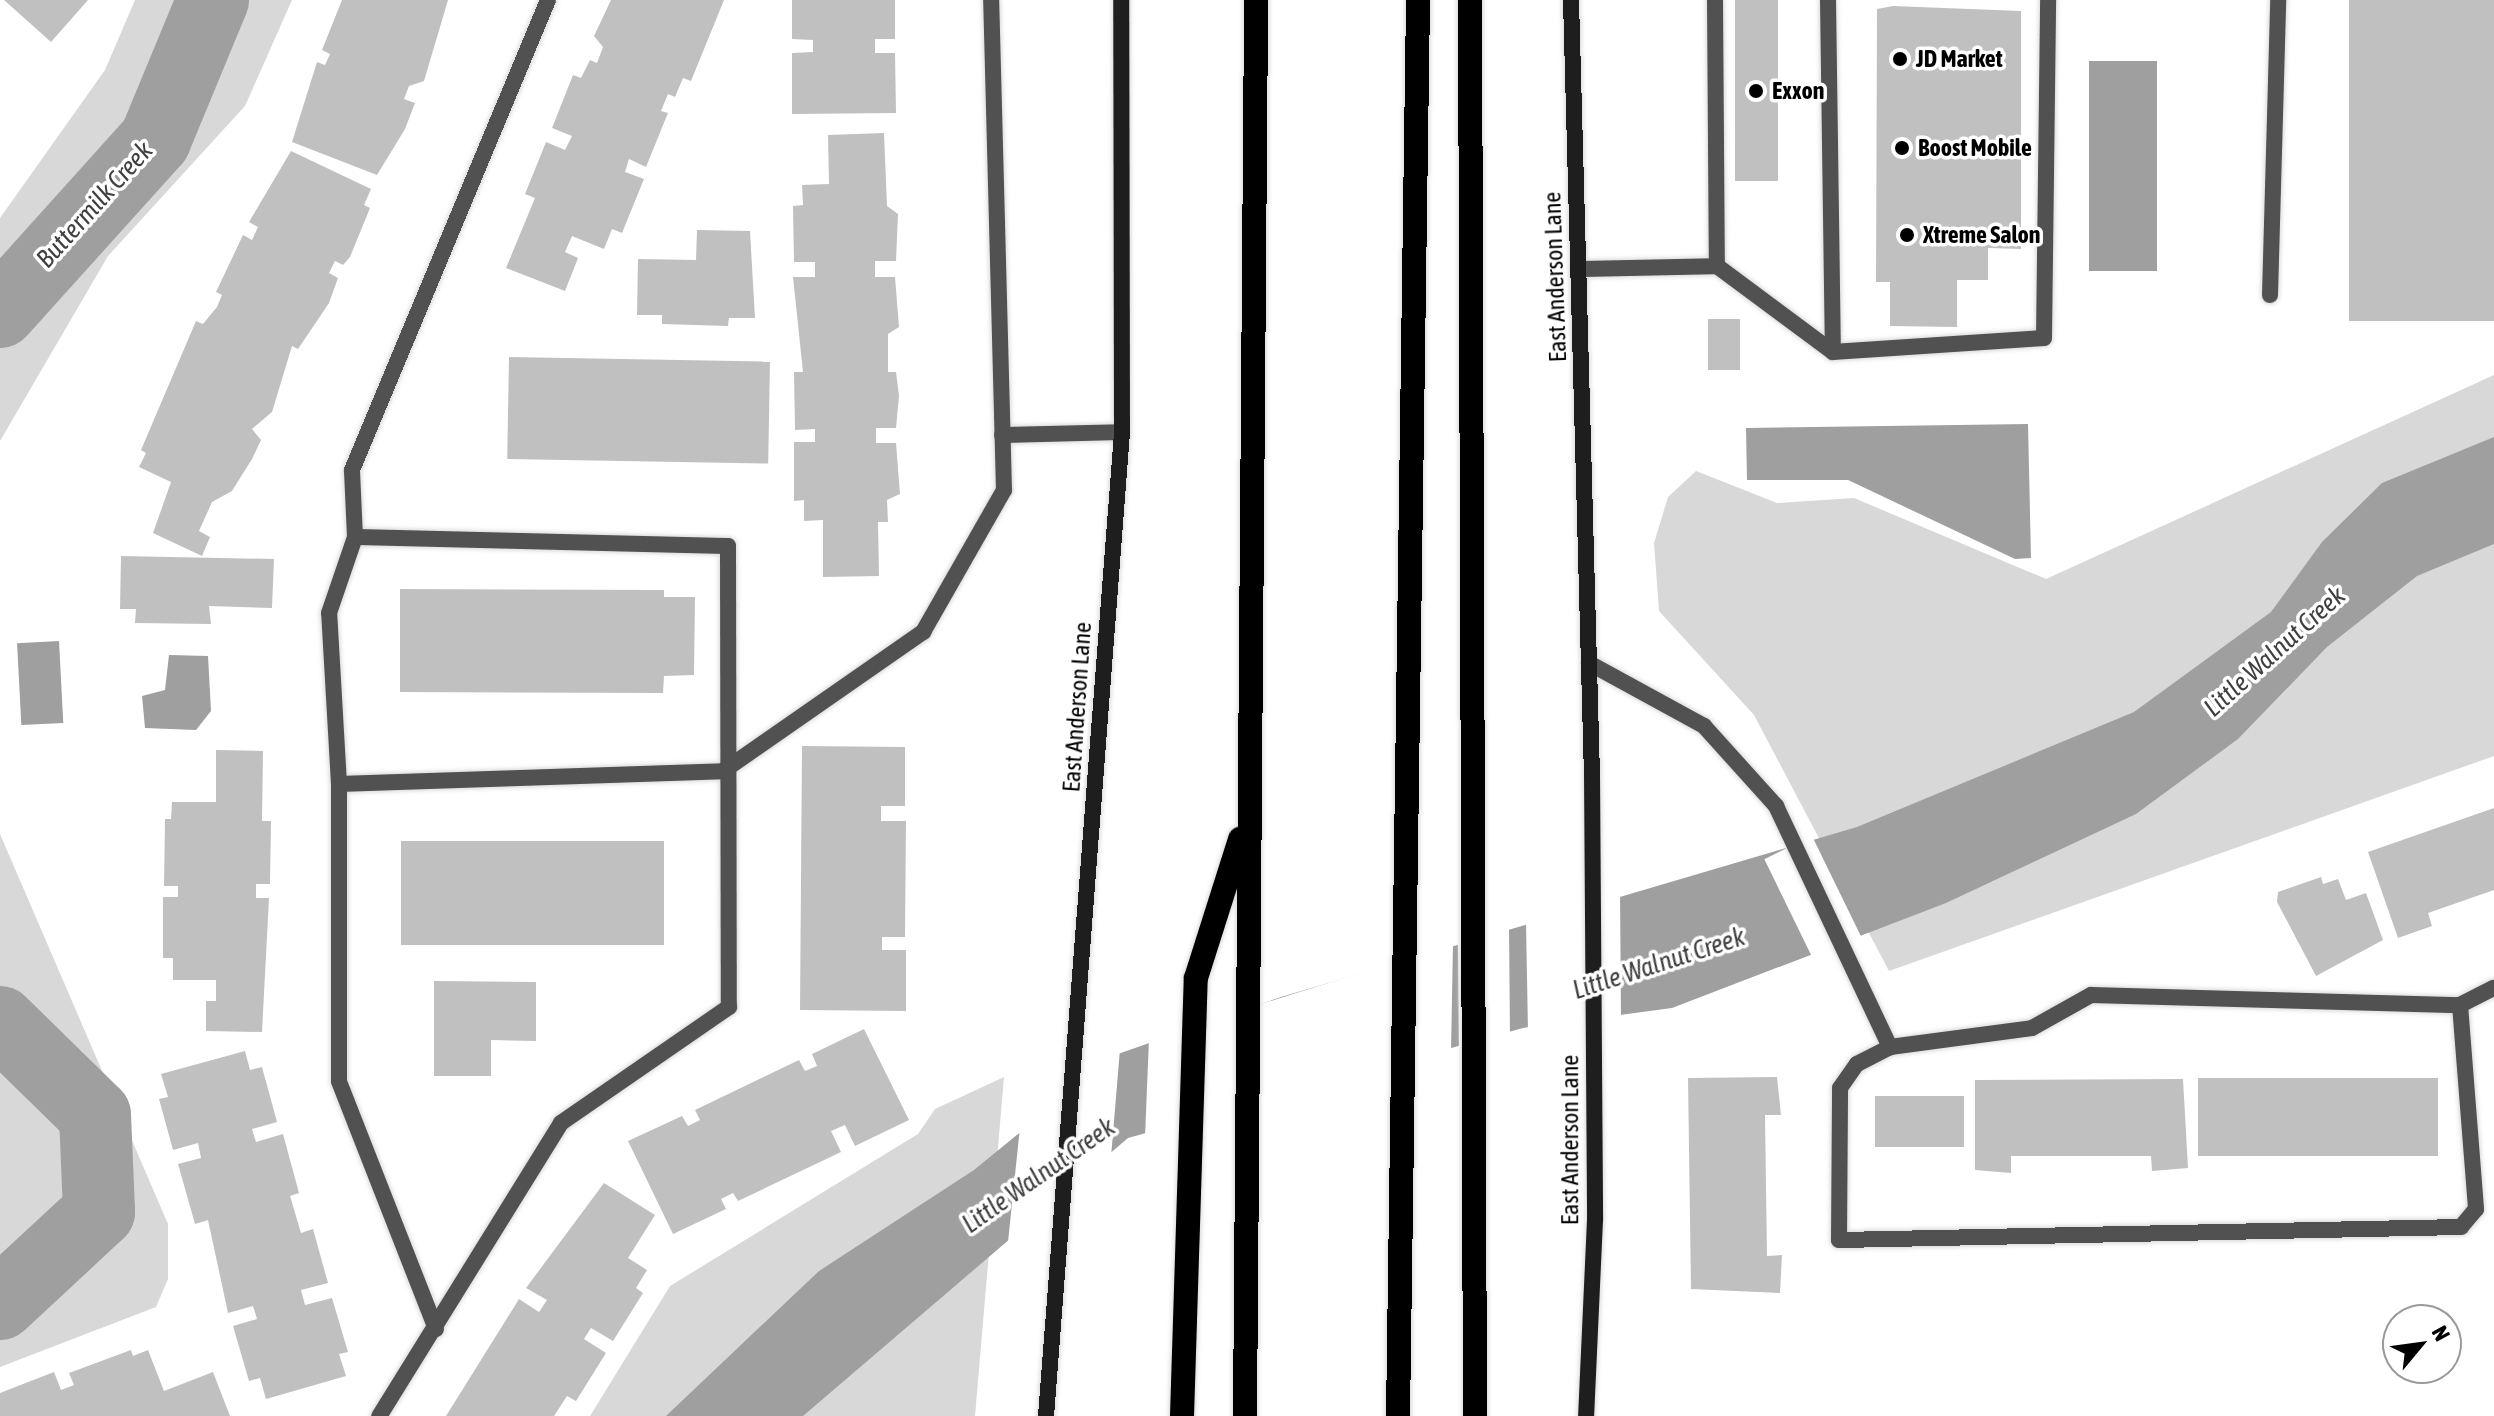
<!DOCTYPE html>
<html>
<head>
<meta charset="utf-8">
<style>
  body { margin:0 }
  #map { position:relative; width:2494px; height:1416px; overflow:hidden; background:#fff; font-family:"Asap Condensed",sans-serif }
  div>[style] { position:absolute }
  [style*='--x'] { left:calc(var(--x)*1px); top:calc(var(--y)*1px); width:calc(var(--w)*1px); rotate:calc(var(--a)*1deg) }
  .green>* { inset:0; background:#d8d8d8 }
  .water>* { inset:0; background:#9f9f9f; transform-origin:0 0 }
  .pier>* { inset:0; background:#fff; transform-origin:0 0 }
  .river>* { height:72px; margin:-36px; padding:0 36px; transform-origin:36px; border-radius:36px; background:#9f9f9f }
  .building>* { inset:0; background:#c0c0c0; transform-origin:0 0 }
  .roads { filter:drop-shadow(0 0 2px #dbdbdb) drop-shadow(0 0 2px #dbdbdb) }
  .service>* { height:16px; margin:-8px; padding:0 8px; transform-origin:8px; border-radius:8px; background:#515151 }
  .secondary>* { height:16px; margin:-8px; padding:0 8px; transform-origin:8px; border-radius:8px; background:#1e1e1e }
  .motorway>* { height:24px; margin:-12px; padding:0 12px; transform-origin:12px; border-radius:12px; background:#000 }
  .dots>* { width:22px; height:22px; translate:-50% -50%; box-sizing:border-box; border:4px solid #fff; border-radius:50% }
  span { translate:-50% -50%; white-space:nowrap; text-align:center; line-height:1.15; -webkit-text-stroke:7px #fff; paint-order:stroke }
  .poi-label { font-size:24px; color:#000; font-weight:700 }
  .left { translate:0 -50%; text-align:left }
  .street-label { font-size:24px; color:#000 }
  .water-label { font-size:26px; color:#404040; font-style:italic }
  .north { position:absolute; left:2382px; top:1304px; width:80px; height:80px; box-sizing:border-box; background:#fff; border:2px solid #999; border-radius:50%; rotate:61deg; font-size:22px; font-weight:700; line-height:32px; text-align:center; color:#000 }
  .north::after { content:''; display:block; margin:auto; width:28px; height:36px; background:#000; clip-path:polygon(50% 0,100% 100%,50% 72%,0 100%) }
</style>
</head>
<body>
<div id="map">
  <div class="green">
    <div style="clip-path:polygon(135px 0,292px 0,245px 106px,108px 256px,0 441px,0 218px,105px 70px)"></div>
    <div style="clip-path:polygon(2494px 375px,2494px 756px,1889px 971px,1754px 715px,1659px 611px,1654px 543px,1668px 497px,1696px 471px,1777px 503px,1854px 498px,2046px 579px)"></div>
    <div style="clip-path:polygon(0 834px,168px 1224px,168px 1279px,156px 1307px,0 1367px)"></div>
    <div style="clip-path:polygon(1004px 1077px,975px 1416px,590px 1416px,670px 1286px,918px 1134px,935px 1109px)"></div>
  </div>
  <div class="water">
    <div style="left:2089px;top:61px;width:68px;height:210px"></div>
    <div style="clip-path:polygon(2028px 424px,2031px 558px,2015px 559px,1848px 480px,1747px 480px,1746px 428px)"></div>
    <div style="clip-path:polygon(2494px 437px,2494px 544px,2417px 576px,2327px 647px,2238px 739px,2136px 814px,1946px 903px,1672px 1008px,1523px 1028px,1128px 1138px,803px 1416px,666px 1416px,819px 1271px,974px 1170px,1115px 1055px,1281px 997px,1857px 827px,2134px 712px,2271px 612px,2322px 542px,2382px 483px)"></div>
    <div style="left:59px;top:641px;width:82px;height:42px;rotate:87deg"></div>
    <div style="clip-path:polygon(169px 655px,208px 656px,211px 711px,196px 730px,145px 728px,142px 696px,165px 690px)"></div>
  </div>
  <div class="pier">
    <div style="left:1812px;top:836px;width:115px;height:53px;rotate:64deg"></div>
    <div style="clip-path:polygon(1620px 891px,1621px 1019px,1528px 1031px,1526px 923px)"></div>
    <div style="clip-path:polygon(1509px 928px,1510px 1036px,1459px 1050px,1458px 942px)"></div>
    <div style="clip-path:polygon(1453px 944px,1451px 1052px,1145px 1137px,1149px 1039px)"></div>
    <div style="clip-path:polygon(1120px 1049px,1111px 1157px,1008px 1242px,1020px 1127px)"></div>
  </div>
  <div class="river">
    <div style="--x:0;--y:312;--w:232;--a:-48"></div>
    <div style="--x:155;--y:140;--w:152;--a:-67.5"></div>
    <div style="--x:0;--y:1022;--w:133;--a:44.4"></div>
    <div style="--x:95;--y:1115;--w:97;--a:87.6"></div>
    <div style="--x:99;--y:1212;--w:135;--a:137.1"></div>
  </div>
  <div class="building">
    <div style="clip-path:polygon(4px 0,88px 0,51px 42px)"></div>
    <div style="clip-path:polygon(342px 0,448px 0,424px 81px,409px 86px,404px 99px,415px 103px,405px 129px,377px 175px,292px 142px,317px 62px,325px 65px,330px 54px,322px 50px)"></div>
    <div style="clip-path:polygon(611px 0,724px 0,691px 81px,683px 78px,675px 97px,668px 94px,661px 111px,668px 113px,646px 167px,629px 159px,625px 172px,644px 179px,622px 233px,612px 229px,604px 249px,572px 236px,565px 252px,578px 258px,565px 291px,506px 268px,535px 198px,525px 194px,546px 142px,565px 150px,572px 136px,552px 128px,573px 75px,581px 78px,590px 60px,597px 63px,603px 47px,594px 36px)"></div>
    <div style="clip-path:polygon(792px 0,895px 0,895px 39px,875px 39px,875px 53px,895px 53px,896px 113px,792px 114px,792px 53px,813px 52px,813px 40px,792px 39px)"></div>
    <div style="left:1735px;top:0;width:43px;height:181px"></div>
    <div style="left:2349px;top:0;width:145px;height:321px"></div>
    <div style="clip-path:polygon(1893px 6px,2021px 11px,2021px 249px,1988px 248px,1988px 280px,1957px 280px,1957px 327px,1890px 326px,1890px 282px,1876px 282px,1877px 9px)"></div>
    <div style="clip-path:polygon(884px 133px,887px 206px,898px 214px,896px 261px,875px 261px,875px 277px,895px 277px,899px 327px,888px 334px,888px 372px,896px 372px,899px 396px,896px 428px,876px 428px,876px 443px,896px 443px,900px 494px,887px 500px,888px 522px,878px 522px,879px 576px,823px 577px,823px 520px,804px 521px,804px 500px,794px 501px,794px 442px,815px 442px,815px 429px,795px 430px,794px 372px,803px 372px,793px 277px,815px 277px,815px 262px,794px 262px,793px 206px,803px 205px,802px 185px,829px 184px,828px 135px)"></div>
    <div style="clip-path:polygon(291px 151px,371px 189px,364px 205px,370px 208px,350px 257px,343px 265px,335px 261px,329px 273px,338px 278px,329px 303px,298px 349px,292px 346px,272px 412px,252px 429px,261px 440px,252px 459px,232px 491px,212px 502px,199px 531px,210px 537px,202px 556px,153px 533px,171px 482px,139px 467px,146px 453px,141px 450px,196px 321px,203px 324px,217px 307px,222px 295px,216px 292px,243px 235px,252px 240px,258px 227px,249px 222px)"></div>
    <div style="clip-path:polygon(697px 230px,750px 231px,755px 318px,729px 318px,728px 326px,662px 324px,662px 315px,637px 315px,638px 259px,696px 260px)"></div>
    <div style="left:1708px;top:319px;width:32px;height:51px"></div>
    <div style="left:509px;top:357px;width:261px;height:102px;rotate:1deg"></div>
    <div style="clip-path:polygon(121px 556px,274px 559px,272px 608px,209px 606px,211px 624px,135px 623px,136px 609px,120px 609px)"></div>
    <div style="clip-path:polygon(400px 589px,664px 590px,664px 597px,695px 597px,694px 675px,664px 676px,663px 693px,400px 692px)"></div>
    <div style="clip-path:polygon(802px 746px,905px 747px,905px 806px,881px 806px,881px 821px,906px 821px,905px 937px,882px 937px,882px 950px,906px 950px,906px 1011px,800px 1010px)"></div>
    <div style="clip-path:polygon(216px 750px,263px 751px,262px 821px,271px 821px,270px 884px,256px 884px,256px 898px,269px 898px,262px 1032px,206px 1031px,206px 1001px,216px 1001px,216px 980px,173px 980px,173px 958px,163px 958px,163px 897px,178px 897px,178px 886px,164px 886px,165px 819px,171px 819px,172px 802px,216px 802px)"></div>
    <div style="clip-path:polygon(2494px 808px,2494px 890px,2428px 913px,2432px 926px,2398px 938px,2368px 852px)"></div>
    <div style="left:401px;top:841px;width:263px;height:104px"></div>
    <div style="clip-path:polygon(2321px 877px,2323px 884px,2338px 879px,2346px 900px,2366px 893px,2383px 940px,2316px 976px,2277px 902px,2278px 892px)"></div>
    <div style="clip-path:polygon(434px 981px,536px 982px,536px 1041px,491px 1040px,491px 1076px,434px 1076px)"></div>
    <div style="clip-path:polygon(864px 1029px,909px 1120px,855px 1146px,845px 1125px,831px 1131px,841px 1152px,738px 1201px,733px 1193px,721px 1199px,726px 1209px,673px 1234px,628px 1141px,682px 1116px,688px 1126px,700px 1120px,695px 1110px,799px 1060px,805px 1071px,817px 1066px,812px 1054px)"></div>
    <div style="clip-path:polygon(245px 1051px,250px 1070px,262px 1067px,277px 1122px,252px 1129px,256px 1142px,283px 1134px,299px 1193px,290px 1196px,301px 1233px,313px 1229px,328px 1283px,301px 1290px,305px 1305px,332px 1298px,348px 1352px,339px 1354px,346px 1376px,266px 1399px,260px 1378px,249px 1381px,233px 1326px,257px 1319px,253px 1306px,228px 1313px,208px 1220px,195px 1224px,178px 1164px,201px 1158px,198px 1143px,173px 1150px,159px 1099px,168px 1097px,161px 1074px)"></div>
    <div style="clip-path:polygon(1777px 1077px,1781px 1115px,1765px 1115px,1767px 1256px,1782px 1255px,1780px 1293px,1691px 1289px,1688px 1078px)"></div>
    <div style="left:2438px;top:1078px;width:78px;height:240px;rotate:90deg"></div>
    <div style="clip-path:polygon(2183px 1079px,2188px 1168px,2152px 1171px,2151px 1156px,2011px 1156px,2011px 1173px,1975px 1170px,1975px 1080px)"></div>
    <div style="left:1875px;top:1096px;width:89px;height:51px"></div>
    <div style="clip-path:polygon(604px 1183px,655px 1215px,628px 1258px,647px 1270px,636px 1288px,643px 1293px,613px 1341px,591px 1328px,584px 1339px,606px 1353px,576px 1401px,567px 1396px,554px 1416px,446px 1416px,519px 1299px,539px 1312px,547px 1300px,526px 1288px)"></div>
    <div style="clip-path:polygon(131px 1350px,133px 1356px,148px 1350px,164px 1391px,213px 1372px,230px 1416px,0 1416px,0 1393px,54px 1372px,61px 1390px,74px 1385px,69px 1373px)"></div>
  </div>
  <div class="roads">
    <div class="service">
      <div style="--x:1715;--y:0;--w:266;--a:89.6"></div>
      <div style="--x:1717;--y:266;--w:144;--a:36.6"></div>
      <div style="--x:1833;--y:352;--w:211;--a:-3.8"></div>
      <div style="--x:2044;--y:338;--w:338;--a:-89.3"></div>
      <div style="--x:1828;--y:0;--w:352;--a:89.2"></div>
      <div style="--x:1578;--y:269;--w:139;--a:-1.2"></div>
      <div style="--x:2270;--y:295;--w:295;--a:-88.4"></div>
      <div style="--x:1002;--y:435;--w:120;--a:-1.4"></div>
      <div style="--x:355;--y:537;--w:373;--a:1.4"></div>
      <div style="--x:728;--y:546;--w:461;--a:89.9"></div>
      <div style="--x:729;--y:1007;--w:204;--a:145.4"></div>
      <div style="--x:561;--y:1123;--w:345;--a:121.8"></div>
      <div style="--x:1589;--y:663;--w:131;--a:28.7"></div>
      <div style="--x:1704;--y:726;--w:108;--a:48"></div>
      <div style="--x:1776;--y:806;--w:267;--a:64.7"></div>
      <div style="--x:339;--y:784;--w:384;--a:-1.9"></div>
      <div style="--x:723;--y:771;--w:244;--a:-34.8"></div>
      <div style="--x:923;--y:632;--w:163;--a:-60.3"></div>
      <div style="--x:1004;--y:490;--w:490;--a:-91.5"></div>
      <div style="--x:2460;--y:1005;--w:205;--a:85.5"></div>
      <div style="--x:2476;--y:1209;--w:23;--a:130"></div>
      <div style="--x:2461;--y:1227;--w:622;--a:178.8"></div>
      <div style="--x:1839;--y:1240;--w:152;--a:-89.6"></div>
      <div style="--x:1840;--y:1088;--w:29;--a:-55"></div>
      <div style="--x:1857;--y:1064;--w:37;--a:-27"></div>
      <div style="--x:1890;--y:1047;--w:143;--a:-7.6"></div>
      <div style="--x:2032;--y:1028;--w:68;--a:-29.2"></div>
      <div style="--x:2091;--y:995;--w:369;--a:1.6"></div>
      <div style="--x:2460;--y:1005;--w:38;--a:-27"></div>
      <div style="--x:436;--y:1329;--w:266;--a:-111.4"></div>
      <div style="--x:339;--y:1081;--w:297;--a:-90"></div>
      <div style="--x:339;--y:784;--w:171;--a:-93.3"></div>
      <div style="--x:329;--y:613;--w:80;--a:-71.1"></div>
      <div style="--x:355;--y:537;--w:67;--a:-92.6"></div>
      <div style="--x:352;--y:470;--w:509;--a:-67.36"></div>
    </div>
    <div class="secondary">
      <div style="--x:1571;--y:0;--w:774;--a:88.45"></div>
      <div style="--x:1592;--y:774;--w:446;--a:89.6"></div>
      <div style="--x:1595;--y:1220;--w:196;--a:92.6"></div>
      <div style="--x:1046;--y:1416;--w:987;--a:-85.58"></div>
      <div style="--x:1122;--y:432;--w:432;--a:-90.1"></div>
    </div>
    <div class="motorway">
      <div style="--x:1470;--y:0;--w:1416;--a:89.8"></div>
      <div style="--x:1182;--y:1416;--w:438;--a:-88.2"></div>
      <div style="--x:1196;--y:978;--w:146;--a:-72.4"></div>
      <div style="--x:1245;--y:1416;--w:1416;--a:-89.55"></div>
      <div style="--x:1398;--y:1416;--w:1416;--a:-89.19"></div>
    </div>
  </div>
  <div class="dots">
    <div style="left:1900px;top:59px;background:#000"></div>
    <div style="left:1756px;top:91px;background:#000"></div>
    <div style="left:1902px;top:148px;background:#000"></div>
    <div style="left:1907px;top:235px;background:#000"></div>
  </div>
  <div class="poi-label">
    <span class="left" style="left:1916px;top:59px">JD Market</span>
    <span class="left" style="left:1772px;top:91px">Exxon</span>
    <span class="left" style="left:1918px;top:148px">Boost Mobile</span>
    <span class="left" style="left:1923px;top:235px">Xtreme Salon</span>
  </div>
  <div class="street-label">
    <span style="left:1555px;top:277px;rotate:-92deg">East Anderson Lane</span>
    <span style="left:1077px;top:707px;rotate:-86deg">East Anderson Lane</span>
    <span style="left:1570px;top:1140px;rotate:-90deg">East Anderson Lane</span>
  </div>
  <div class="water-label">
    <span style="left:95px;top:205px;rotate:-48deg">Buttermilk Creek</span>
    <span style="left:2275px;top:652px;rotate:-42deg">Little Walnut Creek</span>
    <span style="left:1659px;top:964px;rotate:-18deg">Little Walnut Creek</span>
    <span style="left:1039px;top:1176px;rotate:-35deg">Little Walnut Creek</span>
  </div>
  <div class="north">N</div>
</div>
</body>
</html>
